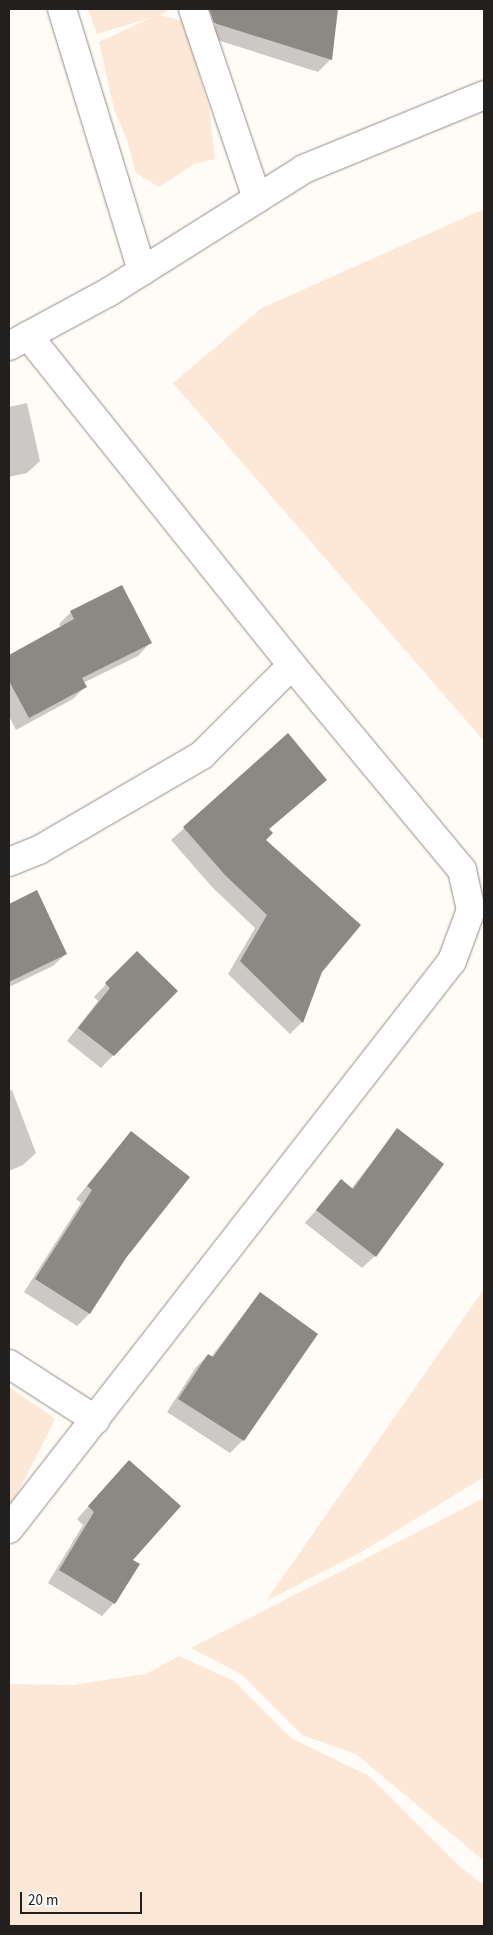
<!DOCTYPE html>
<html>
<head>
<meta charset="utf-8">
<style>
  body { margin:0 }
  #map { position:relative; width:493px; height:1935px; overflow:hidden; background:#fffbf7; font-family:"Source Sans 3",sans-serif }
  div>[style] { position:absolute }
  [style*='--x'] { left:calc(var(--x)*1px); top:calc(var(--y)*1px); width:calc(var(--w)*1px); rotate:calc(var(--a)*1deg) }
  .green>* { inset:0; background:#fde7d6 }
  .shadow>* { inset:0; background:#0003 }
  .building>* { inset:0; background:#8c8884 }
  .roads { filter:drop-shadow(0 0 1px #918c88) drop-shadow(0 0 1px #918c88) }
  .minor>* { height:28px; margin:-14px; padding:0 14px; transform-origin:14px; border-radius:14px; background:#fff }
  span { translate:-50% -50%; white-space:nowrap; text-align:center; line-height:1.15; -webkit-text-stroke:4px #fffbf7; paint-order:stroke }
  .frame { position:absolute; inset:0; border:10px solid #22201f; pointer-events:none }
  .scale { position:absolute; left:20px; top:1892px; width:122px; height:22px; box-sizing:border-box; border:2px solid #22201f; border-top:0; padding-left:6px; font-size:15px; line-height:18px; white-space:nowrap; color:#22201f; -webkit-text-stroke:4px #fffbf7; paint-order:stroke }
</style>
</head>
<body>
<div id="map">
  <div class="green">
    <div style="clip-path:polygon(88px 9px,166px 9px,167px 12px,159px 15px,183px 21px,209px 108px,215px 159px,194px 164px,159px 187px,136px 173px,127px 140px,114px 109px,99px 42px,153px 17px,97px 34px)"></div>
    <div style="clip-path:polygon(484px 209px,484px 741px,173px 383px,262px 308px)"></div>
    <div style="clip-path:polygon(484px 1289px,484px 1477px,363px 1551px,266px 1601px)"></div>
    <div style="clip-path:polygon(9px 1387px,55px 1419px,9px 1510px)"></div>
    <div style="clip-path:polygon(484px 1498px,484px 1861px,356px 1754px,302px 1735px,241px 1674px,191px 1648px)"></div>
    <div style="clip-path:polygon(179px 1656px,234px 1681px,291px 1738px,369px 1776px,461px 1868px,484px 1885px,484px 1926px,9px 1926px,9px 1684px,73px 1685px,146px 1674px)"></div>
  </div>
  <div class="shadow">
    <div style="clip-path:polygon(220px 9px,337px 9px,331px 59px,318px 72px,211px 38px)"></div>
    <div style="clip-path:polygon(27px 403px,40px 461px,27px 473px,9px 477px,9px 407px)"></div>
    <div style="clip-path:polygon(71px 612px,150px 643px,138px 656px,83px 683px,85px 687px,73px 699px,16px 730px,9px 716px,9px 656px,61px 628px,59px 624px)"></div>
    <div style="clip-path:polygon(288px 735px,325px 780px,268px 830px,264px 840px,321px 972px,302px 1022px,290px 1034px,228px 974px,255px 928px,212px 887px,171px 840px)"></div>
    <div style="clip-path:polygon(37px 892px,66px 954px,53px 966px,9px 987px,9px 905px)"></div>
    <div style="clip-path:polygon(124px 965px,176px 991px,101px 1068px,67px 1041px,98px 1001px,94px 997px)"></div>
    <div style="clip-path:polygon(12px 1090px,36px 1153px,23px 1165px,9px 1171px,9px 1091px)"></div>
    <div style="clip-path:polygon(397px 1130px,375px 1256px,362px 1268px,305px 1223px,341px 1181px,351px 1189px)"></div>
    <div style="clip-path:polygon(131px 1133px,125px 1257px,89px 1314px,77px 1326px,24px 1292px,81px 1203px,76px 1199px)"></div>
    <div style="clip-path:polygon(260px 1293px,316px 1334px,243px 1440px,230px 1453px,167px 1412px,196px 1367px,208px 1355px,211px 1357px)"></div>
    <div style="clip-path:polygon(129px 1461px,114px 1603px,102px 1616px,48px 1583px,83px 1525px,77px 1519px)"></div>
  </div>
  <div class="building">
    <div style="clip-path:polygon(209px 9px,338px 9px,332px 60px,214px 23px)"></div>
    <div style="clip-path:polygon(122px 585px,152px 643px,82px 678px,87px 687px,29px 718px,9px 681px,9px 655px,74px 619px,70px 611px)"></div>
    <div style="clip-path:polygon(288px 733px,327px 780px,269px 829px,273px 833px,266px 840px,361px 925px,322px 972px,303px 1023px,240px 961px,267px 915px,225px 875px,183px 827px)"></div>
    <div style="clip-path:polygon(37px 890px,67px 954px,9px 982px,9px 904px)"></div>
    <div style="clip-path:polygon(137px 951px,178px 991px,114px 1056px,78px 1028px,110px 988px,105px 983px)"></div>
    <div style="clip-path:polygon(397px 1128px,444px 1164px,376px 1257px,316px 1210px,341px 1179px,353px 1189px)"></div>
    <div style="clip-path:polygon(131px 1131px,190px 1177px,126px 1258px,90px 1314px,35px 1279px,92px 1190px,87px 1186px)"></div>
    <div style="clip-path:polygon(260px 1292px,318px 1334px,244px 1441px,178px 1399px,208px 1354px,213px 1357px)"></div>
    <div style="clip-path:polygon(129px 1460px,181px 1506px,133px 1560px,140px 1564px,115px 1604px,59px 1570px,94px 1512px,88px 1506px)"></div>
  </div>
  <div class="roads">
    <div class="minor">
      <div style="--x:62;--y:9;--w:274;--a:73"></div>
      <div style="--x:193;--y:9;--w:200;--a:71.3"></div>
      <div style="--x:9;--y:346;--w:114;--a:-28.4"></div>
      <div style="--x:109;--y:292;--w:231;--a:-32.2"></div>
      <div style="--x:304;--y:169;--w:195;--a:-22.3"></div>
      <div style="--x:9;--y:862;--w:32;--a:-22"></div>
      <div style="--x:39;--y:850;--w:189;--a:-30.2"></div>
      <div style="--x:202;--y:755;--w:127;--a:-45"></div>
      <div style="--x:9;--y:1364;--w:103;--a:32.8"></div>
      <div style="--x:9;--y:1529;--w:720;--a:-52.05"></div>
      <div style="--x:452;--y:961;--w:54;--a:-69.6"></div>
      <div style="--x:471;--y:910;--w:41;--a:-102.7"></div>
      <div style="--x:462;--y:870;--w:266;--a:-129.7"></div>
      <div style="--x:292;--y:665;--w:422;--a:-128.7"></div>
    </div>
  </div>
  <div class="frame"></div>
  <div class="scale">20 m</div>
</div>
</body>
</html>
